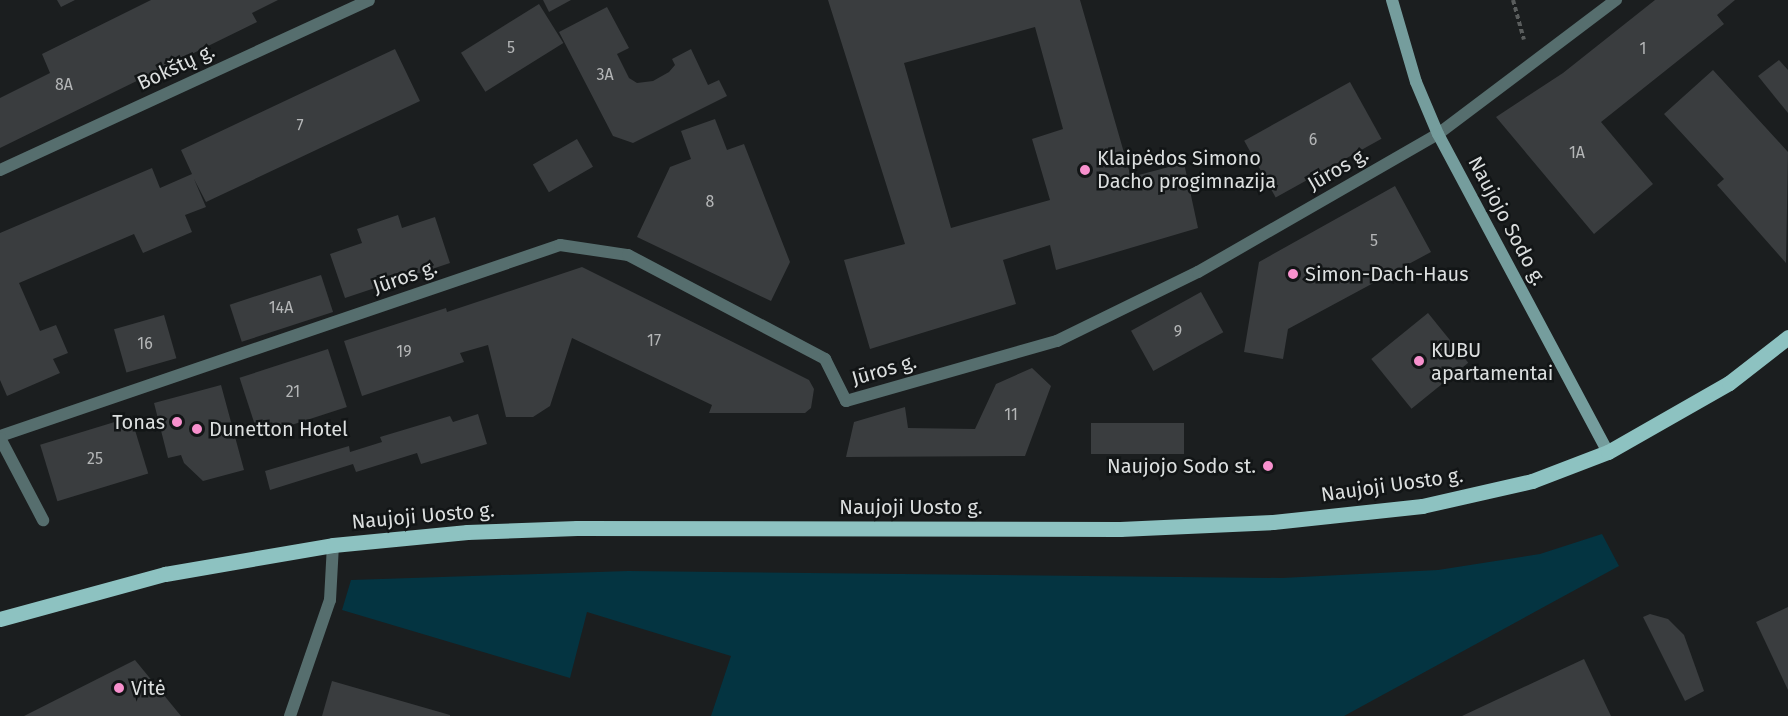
<!DOCTYPE html>
<html>
<head>
<meta charset="utf-8">
<style>
  body { margin:0 }
  #map { position:relative; width:1788px; height:716px; overflow:hidden; background:#1b1e1f; font-family:"Fira Sans",sans-serif }
  div>[style] { position:absolute }
  [style*='--x'] { left:calc(var(--x)*1px); top:calc(var(--y)*1px); width:calc(var(--w)*1px); rotate:calc(var(--a)*1deg) }
  .green>* { inset:0; background:#043441 }
  .building>* { inset:0; background:#3a3d3f; transform-origin:0 0 }
  .path>* { height:4px; margin-top:-2px; transform-origin:0; background:repeating-linear-gradient(90deg,#5a5d5d 0 4.5px,transparent 0 7.5px) }
  .minor>* { height:12px; margin:-6px; padding:0 6px; transform-origin:6px; border-radius:6px; background:#566e6e }
  .secondary>* { height:12px; margin:-6px; padding:0 6px; transform-origin:6px; border-radius:6px; background:#759d9d }
  .primary>* { height:15px; margin:-7.5px; padding:0 7.5px; transform-origin:7.5px; border-radius:7.5px; background:#8dc2c1 }
  .dots>* { width:16px; height:16px; translate:-50% -50%; box-sizing:border-box; border:3px solid #121516; border-radius:50% }
  span { translate:-50% -50%; white-space:nowrap; text-align:center; line-height:1.15; -webkit-text-stroke:5px #121516; paint-order:stroke }
  .number-label { font-size:16px; color:#b4b6b7 }
  .number-label span { -webkit-text-stroke-width:0 }
  .street-label { font-size:20px; color:#dcdfdf }
  .poi-label { font-size:20px; color:#dcdfdf }
  .left { translate:0 -50%; text-align:left }
  .right { translate:-100% -50%; text-align:right }
</style>
</head>
<body>
<div id="map">
  <div class="green">
    <div style="clip-path:polygon(1602px 534px,1619px 566px,1344px 716px,711px 716px,731px 656px,587px 612px,570px 678px,342px 610px,351px 580px,628px 571px,1282px 578px,1438px 570px,1540px 554px)"></div>
  </div>
  <div class="building">
    <div style="clip-path:polygon(57px 0,75px 0,61px 7px)"></div>
    <div style="clip-path:polygon(151px 0,278px 0,252px 13px,257px 22px,0 148px,0 98px,50px 73px,42px 54px)"></div>
    <div style="clip-path:polygon(543px 0,571px 0,549px 12px)"></div>
    <div style="clip-path:polygon(evenodd,828px 0,1080px 0,1131px 177px,1184px 163px,1198px 228px,1056px 270px,1050px 245px,1003px 260px,1016px 304px,870px 349px,844px 260px,905px 244px,828px 0,1035px 27px,1063px 129px,1032px 139px,1050px 200px,951px 228px,904px 63px,1035px 27px)"></div>
    <div style="clip-path:polygon(1655px 0,1735px 0,1717px 15px,1724px 24px,1601px 122px,1653px 184px,1594px 234px,1496px 117px,1563px 73px)"></div>
    <div style="left:539px;top:4px;width:46px;height:92px;rotate:58deg"></div>
    <div style="clip-path:polygon(607px 7px,629px 48px,617px 54px,629px 78px,637px 83px,653px 81px,669px 72px,675px 65px,672px 59px,691px 49px,708px 85px,719px 80px,727px 96px,633px 143px,613px 136px,559px 32px)"></div>
    <div style="clip-path:polygon(395px 49px,420px 101px,206px 202px,194px 179px,206px 207px,185px 215px,192px 232px,143px 253px,134px 234px,19px 283px,40px 331px,56px 325px,68px 353px,53px 359px,60px 373px,7px 396px,0 380px,0 233px,152px 168px,160px 188px,192px 174px,181px 150px)"></div>
    <div style="clip-path:polygon(1779px 60px,1788px 70px,1788px 113px,1758px 76px)"></div>
    <div style="clip-path:polygon(1713px 70px,1788px 152px,1786px 263px,1717px 185px,1724px 179px,1664px 114px)"></div>
    <div style="left:1350px;top:82px;width:65px;height:121px;rotate:61deg"></div>
    <div style="clip-path:polygon(715px 119px,727px 150px,744px 144px,790px 262px,771px 301px,637px 237px,670px 167px,691px 159px,681px 131px)"></div>
    <div style="left:577px;top:139px;width:32px;height:51px;rotate:60deg"></div>
    <div style="clip-path:polygon(1395px 186px,1431px 252px,1288px 329px,1283px 359px,1244px 352px,1259px 262px)"></div>
    <div style="clip-path:polygon(398px 215px,402px 228px,435px 217px,450px 263px,345px 298px,330px 254px,362px 243px,357px 229px)"></div>
    <div style="clip-path:polygon(582px 267px,809px 380px,814px 389px,811px 408px,805px 413px,709px 413px,712px 405px,572px 338px,550px 406px,533px 417px,506px 417px,488px 345px,460px 353px,464px 362px,362px 396px,344px 341px,446px 308px,447px 312px)"></div>
    <div style="left:321px;top:275px;width:39px;height:96px;rotate:72deg"></div>
    <div style="left:1201px;top:292px;width:46px;height:80px;rotate:61deg"></div>
    <div style="left:1428px;top:313px;width:64px;height:73px;rotate:51deg"></div>
    <div style="left:164px;top:315px;width:45px;height:52px;rotate:74deg"></div>
    <div style="left:328px;top:349px;width:61px;height:93px;rotate:72deg"></div>
    <div style="clip-path:polygon(1032px 368px,1051px 386px,1025px 456px,846px 457px,854px 422px,905px 407px,908px 428px,975px 429px,996px 384px)"></div>
    <div style="clip-path:polygon(221px 385px,244px 470px,203px 481px,184px 463px,181px 455px,168px 458px,154px 403px)"></div>
    <div style="clip-path:polygon(478px 414px,487px 444px,421px 464px,417px 453px,356px 472px,353px 464px,270px 490px,265px 471px,349px 446px,350px 452px,382px 442px,380px 437px,450px 416px,453px 422px)"></div>
    <div style="left:131px;top:417px;width:59px;height:95px;rotate:73deg"></div>
    <div style="left:1091px;top:423px;width:93px;height:31px"></div>
    <div style="clip-path:polygon(1788px 607px,1788px 690px,1756px 622px)"></div>
    <div style="clip-path:polygon(1650px 614px,1668px 619px,1684px 635px,1704px 691px,1685px 701px,1643px 617px)"></div>
    <div style="clip-path:polygon(1584px 659px,1611px 716px,1462px 716px)"></div>
    <div style="clip-path:polygon(135px 660px,181px 716px,24px 716px)"></div>
    <div style="clip-path:polygon(332px 681px,450px 715px,450px 716px,322px 716px)"></div>
  </div>
  <div class="path">
    <div style="--x:1513;--y:0;--w:41;--a:74.6"></div>
  </div>
  <div class="minor">
    <div style="--x:0;--y:170;--w:406;--a:-24.7"></div>
    <div style="--x:0;--y:436;--w:592;--a:-18.83"></div>
    <div style="--x:560;--y:245;--w:69;--a:8.4"></div>
    <div style="--x:628;--y:255;--w:223;--a:27.8"></div>
    <div style="--x:825;--y:359;--w:47;--a:63.4"></div>
    <div style="--x:846;--y:401;--w:219;--a:-15.9"></div>
    <div style="--x:1057;--y:341;--w:157;--a:-26.1"></div>
    <div style="--x:1198;--y:272;--w:277;--a:-29.9"></div>
    <div style="--x:1438;--y:134;--w:223;--a:-37"></div>
    <div style="--x:0;--y:438;--w:93;--a:62.3"></div>
    <div style="--x:290;--y:716;--w:123;--a:-71"></div>
    <div style="--x:330;--y:600;--w:55;--a:-86.9"></div>
  </div>
  <div class="secondary">
    <div style="--x:1392;--y:0;--w:85;--a:73.7"></div>
    <div style="--x:1416;--y:82;--w:56;--a:67.1"></div>
    <div style="--x:1438;--y:134;--w:361;--a:61.9"></div>
  </div>
  <div class="primary">
    <div style="--x:0;--y:619;--w:171;--a:-15.3"></div>
    <div style="--x:165;--y:574;--w:170;--a:-9.8"></div>
    <div style="--x:333;--y:545;--w:135;--a:-5.5"></div>
    <div style="--x:467;--y:532;--w:110;--a:-2.1"></div>
    <div style="--x:577;--y:528;--w:543;--a:0.11"></div>
    <div style="--x:1120;--y:529;--w:153;--a:-2.6"></div>
    <div style="--x:1273;--y:522;--w:150;--a:-6.1"></div>
    <div style="--x:1422;--y:506;--w:113;--a:-12.8"></div>
    <div style="--x:1532;--y:481;--w:81;--a:-20.9"></div>
    <div style="--x:1608;--y:452;--w:139;--a:-29.7"></div>
    <div style="--x:1729;--y:383;--w:75;--a:-37.9"></div>
  </div>
  <div class="dots">
    <div style="left:1085px;top:170px;background:#f790cd"></div>
    <div style="left:1293px;top:274px;background:#f790cd"></div>
    <div style="left:1419px;top:361px;background:#f790cd"></div>
    <div style="left:177px;top:422px;background:#f790cd"></div>
    <div style="left:197px;top:429px;background:#f790cd"></div>
    <div style="left:1268px;top:466px;background:#f790cd"></div>
    <div style="left:119px;top:688px;background:#f790cd"></div>
  </div>
  <div class="number-label">
    <span style="left:511px;top:48px">5</span>
    <span style="left:1643px;top:49px">1</span>
    <span style="left:605px;top:75px">3A</span>
    <span style="left:64px;top:85px">8A</span>
    <span style="left:300px;top:126px">7</span>
    <span style="left:1313px;top:140px">6</span>
    <span style="left:1577px;top:153px">1A</span>
    <span style="left:710px;top:202px">8</span>
    <span style="left:1374px;top:241px">5</span>
    <span style="left:281px;top:308px">14A</span>
    <span style="left:1178px;top:332px">9</span>
    <span style="left:654px;top:341px">17</span>
    <span style="left:145px;top:344px">16</span>
    <span style="left:404px;top:352px">19</span>
    <span style="left:293px;top:392px">21</span>
    <span style="left:1011px;top:415px">11</span>
    <span style="left:95px;top:459px">25</span>
  </div>
  <div class="street-label">
    <span style="left:176px;top:67px;rotate:-25deg">Bokštų g.</span>
    <span style="left:1338px;top:169px;rotate:-30deg">Jūros g.</span>
    <span style="left:1507px;top:221px;rotate:62deg">Naujojo Sodo g.</span>
    <span style="left:405px;top:277px;rotate:-19deg">Jūros g.</span>
    <span style="left:884px;top:370px;rotate:-16deg">Jūros g.</span>
    <span style="left:1392px;top:485px;rotate:-8deg">Naujoji Uosto g.</span>
    <span style="left:911px;top:507px">Naujoji Uosto g.</span>
    <span style="left:423px;top:516px;rotate:-5deg">Naujoji Uosto g.</span>
  </div>
  <div class="poi-label">
    <span class="left" style="left:1097px;top:170px">Klaipėdos Simono<br>Dacho progimnazija</span>
    <span class="left" style="left:1305px;top:274px">Simon-Dach-Haus</span>
    <span class="left" style="left:1431px;top:362px">KUBU<br>apartamentai</span>
    <span class="right" style="left:165px;top:422px">Tonas</span>
    <span class="left" style="left:209px;top:429px">Dunetton Hotel</span>
    <span class="right" style="left:1256px;top:466px">Naujojo Sodo st.</span>
    <span class="left" style="left:131px;top:688px">Vitė</span>
  </div>
</div>
</body>
</html>
